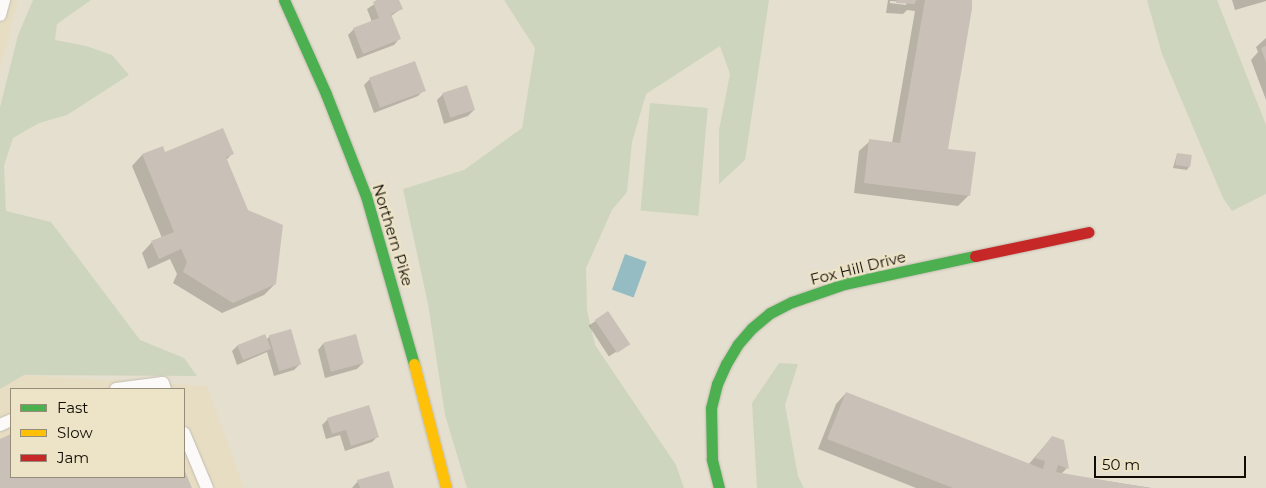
<!DOCTYPE html>
<html>
<head>
<meta charset="utf-8">
<style>
  body { margin:0 }
  #map { position:relative; width:1266px; height:488px; overflow:hidden; background:#e5dfcf; font-family:Montserrat,sans-serif }
  div>[style] { position:absolute }
  [style*='--x'] { left:calc(var(--x)*1px); top:calc(var(--y)*1px); width:calc(var(--w)*1px); rotate:calc(var(--a)*1deg) }
  .built>* { inset:0; background:#e7ddc3 }
  .green>* { inset:0; background:#ced5be; transform-origin:0 0 }
  .water>* { inset:0; background:#95bcc2; transform-origin:0 0 }
  .shadow>* { inset:0; background:#0003; transform-origin:0 0 }
  .building>* { inset:0; background:#c9c1b7; transform-origin:0 0 }
  .roads { filter:drop-shadow(0 0 1px #c2bdb1) drop-shadow(0 0 1px #c2bdb1) }
  .lane>* { height:12px; margin:-6px; padding:0 6px; transform-origin:6px; border-radius:6px; background:#fbfaf8 }
  .fast>* { height:11px; margin:-5.5px; padding:0 5.5px; transform-origin:5.5px; border-radius:5.5px; background:#4caf50 }
  .slow>* { height:11px; margin:-5.5px; padding:0 5.5px; transform-origin:5.5px; border-radius:5.5px; background:#ffc107 }
  .jam>* { height:11px; margin:-5.5px; padding:0 5.5px; transform-origin:5.5px; border-radius:5.5px; background:#c62828 }
  span { translate:-50% -50%; white-space:nowrap; text-align:center; line-height:1.15; -webkit-text-stroke:4.5px #ede3c7; paint-order:stroke }
  .street-label { font-size:15px; color:#100c04 }
  .legend { position:absolute; left:10px; top:388px; width:175px; height:90px; box-sizing:border-box; background:#ede3c7; border:1px solid #958d79; margin:0; padding:6px 9px; list-style:none; font-size:15px; color:#100c04 }
  .legend li { display:flex; align-items:center; gap:10px; height:25px }
  .legend b { width:25px; border:1px solid #958d79 }
  .scale { position:absolute; left:1094px; top:456px; width:152px; height:22px; box-sizing:border-box; border:2px solid #100c04; border-top:0; padding-left:6px; font-size:15px; line-height:18px; white-space:nowrap; color:#100c04; -webkit-text-stroke:4px #ede3c7; paint-order:stroke }
</style>
</head>
<body>
<div id="map">
  <div class="built">
    <div style="clip-path:polygon(0 0,18px 0,0 69px)"></div>
    <div style="clip-path:polygon(evenodd,0 230px,4px 374px,207px 386px,244px 488px,0 488px,0 230px,11px 389px,184px 389px,184px 477px,11px 477px,11px 389px)"></div>
  </div>
  <div class="green">
    <div style="clip-path:polygon(33px 0,91px 0,57px 24px,55px 40px,86px 46px,112px 55px,129px 75px,67px 115px,39px 123px,13px 138px,4px 166px,6px 211px,51px 222px,140px 340px,184px 358px,197px 376px,24px 375px,0 389px,0 107px,18px 35px)"></div>
    <div style="clip-path:polygon(504px 0,769px 0,745px 160px,719px 184px,719px 130px,730px 74px,720px 46px,646px 94px,632px 142px,627px 192px,612px 210px,586px 268px,587px 310px,595px 345px,676px 465px,684px 488px,467px 488px,445px 415px,428px 304px,403px 189px,464px 170px,522px 128px,535px 48px)"></div>
    <div style="clip-path:polygon(1147px 0,1217px 0,1266px 125px,1266px 194px,1232px 211px,1223px 198px,1162px 54px)"></div>
    <div style="left:650px;top:103px;width:58px;height:108px;rotate:5deg"></div>
    <div style="clip-path:polygon(779px 363px,798px 364px,785px 405px,798px 476px,804px 488px,757px 488px,752px 403px)"></div>
  </div>
  <div class="water">
    <div style="left:625px;top:254px;width:23px;height:38px;rotate:20deg"></div>
  </div>
  <div class="shadow">
    <div style="clip-path:polygon(381px 0,398px 0,401px 9px,391px 16px,399px 39px,394px 45px,357px 59px,348px 35px,354px 29px,372px 22px,367px 9px)"></div>
    <div style="clip-path:polygon(evenodd,888px 0,971px 0,947px 150px,969px 195px,958px 206px,854px 193px,859px 151px,870px 141px,892px 143px,915px 11px,907px 10px,903px 14px,886px 13px,888px 0,890px 1px,906px 2px,906px 5px,890px 3px,890px 1px)"></div>
    <div style="clip-path:polygon(1232px 0,1266px 0,1266px 1px,1235px 10px)"></div>
    <div style="clip-path:polygon(1266px 38px,1266px 100px,1251px 60px,1258px 52px,1256px 47px)"></div>
    <div style="clip-path:polygon(370px 79px,424px 90px,418px 96px,374px 113px,364px 85px)"></div>
    <div style="clip-path:polygon(443px 94px,474px 110px,468px 116px,444px 124px,437px 100px)"></div>
    <div style="clip-path:polygon(162px 147px,165px 154px,232px 154px,226px 160px,275px 284px,264px 295px,222px 313px,173px 283px,177px 274px,170px 259px,148px 269px,142px 253px,152px 242px,162px 238px,132px 166px,142px 155px)"></div>
    <div style="clip-path:polygon(1177px 154px,1189px 167px,1187px 170px,1173px 168px)"></div>
    <div style="left:608px;top:313px;width:37px;height:23px;rotate:57deg"></div>
    <div style="clip-path:polygon(270px 336px,300px 364px,294px 370px,274px 376px,267px 352px,237px 365px,232px 351px,238px 345px,266px 340px)"></div>
    <div style="clip-path:polygon(355px 336px,363px 363px,357px 369px,325px 378px,318px 350px,323px 344px)"></div>
    <div style="clip-path:polygon(846px 393px,1028px 465px,1052px 437px,1067px 468px,1061px 474px,1152px 488px,916px 488px,818px 449px,836px 404px)"></div>
    <div style="clip-path:polygon(328px 419px,378px 436px,372px 442px,345px 451px,340px 435px,326px 439px,322px 425px)"></div>
    <div style="clip-path:polygon(11px 435px,11px 477px,184px 477px,184px 472px,191px 488px,0 488px,0 440px)"></div>
    <div style="clip-path:polygon(358px 481px,392px 488px,352px 488px)"></div>
  </div>
  <div class="building">
    <div style="clip-path:polygon(377px 0,399px 0,403px 9px,391px 14px,401px 39px,363px 54px,353px 28px,379px 18px,373px 2px)"></div>
    <div style="clip-path:polygon(897px 0,916px 0,915px 4px,896px 3px)"></div>
    <div style="clip-path:polygon(925px 0,972px 0,972px 9px,948px 149px,976px 152px,970px 196px,864px 183px,869px 139px,900px 143px)"></div>
    <div style="clip-path:polygon(1266px 46px,1266px 62px,1261px 48px)"></div>
    <div style="left:415px;top:61px;width:32px;height:49px;rotate:70deg"></div>
    <div style="left:467px;top:85px;width:26px;height:26px;rotate:72deg"></div>
    <div style="clip-path:polygon(223px 128px,234px 154px,226px 157px,248px 210px,283px 225px,276px 284px,233px 303px,183px 272px,187px 262px,181px 249px,159px 259px,151px 241px,174px 232px,142px 154px,163px 146px,165px 152px)"></div>
    <div style="left:1177px;top:153px;width:15px;height:12px;rotate:8deg"></div>
    <div style="left:608px;top:311px;width:40px;height:16px;rotate:56deg"></div>
    <div style="left:291px;top:329px;width:37px;height:23px;rotate:74deg"></div>
    <div style="left:265px;top:334px;width:16px;height:30px;rotate:68deg"></div>
    <div style="left:356px;top:334px;width:30px;height:34px;rotate:75deg"></div>
    <div style="clip-path:polygon(846px 392px,1043px 469px,1045px 461px,1035px 458px,1052px 436px,1064px 440px,1069px 469px,1058px 465px,1056px 472px,1149px 488px,953px 488px,827px 439px)"></div>
    <div style="clip-path:polygon(369px 405px,379px 437px,351px 446px,346px 430px,332px 434px,327px 418px)"></div>
    <div style="clip-path:polygon(11px 434px,11px 477px,184px 477px,184px 469px,192px 488px,0 488px,0 439px)"></div>
    <div style="clip-path:polygon(389px 471px,394px 488px,360px 488px,357px 480px)"></div>
  </div>
  <div class="roads">
    <div class="lane">
      <div style="--x:0;--y:15;--w:16;--a:-75"></div>
      <div style="--x:116;--y:389;--w:47;--a:-7.3"></div>
      <div style="--x:163;--y:383;--w:6;--a:72"></div>
      <div style="--x:0;--y:425;--w:12;--a:-24"></div>
      <div style="--x:184;--y:433;--w:60;--a:67.3"></div>
    </div>
    <div class="fast">
      <div style="--x:284;--y:0;--w:103;--a:65.9"></div>
      <div style="--x:326;--y:94;--w:110;--a:68.6"></div>
      <div style="--x:366;--y:196;--w:175;--a:74.1"></div>
      <div style="--x:719;--y:488;--w:30;--a:-104"></div>
      <div style="--x:712;--y:459;--w:51;--a:-91.1"></div>
      <div style="--x:711;--y:408;--w:25;--a:-76"></div>
      <div style="--x:717;--y:384;--w:22;--a:-66"></div>
      <div style="--x:726;--y:364;--w:23;--a:-59"></div>
      <div style="--x:738;--y:344;--w:21;--a:-49"></div>
      <div style="--x:752;--y:328;--w:23;--a:-40"></div>
      <div style="--x:770;--y:313;--w:25;--a:-27"></div>
      <div style="--x:792;--y:302;--w:55;--a:-19.1"></div>
      <div style="--x:844;--y:284;--w:134;--a:-12.1"></div>
    </div>
    <div class="slow">
      <div style="--x:414;--y:364;--w:128;--a:75.5"></div>
    </div>
    <div class="jam">
      <div style="--x:975;--y:256;--w:116;--a:-11.9"></div>
    </div>
  </div>
  <div class="street-label">
    <span style="left:393px;top:235px;rotate:73deg">Northern Pike</span>
    <span style="left:858px;top:268px;rotate:-14deg">Fox Hill Drive</span>
  </div>
  <ul class="legend">
  <li><b style="height:6px;background:#4caf50"></b>Fast</li>
  <li><b style="height:6px;background:#ffc107"></b>Slow</li>
  <li><b style="height:6px;background:#c62828"></b>Jam</li>
  </ul>
  <div class="scale">50 m</div>
</div>
</body>
</html>
